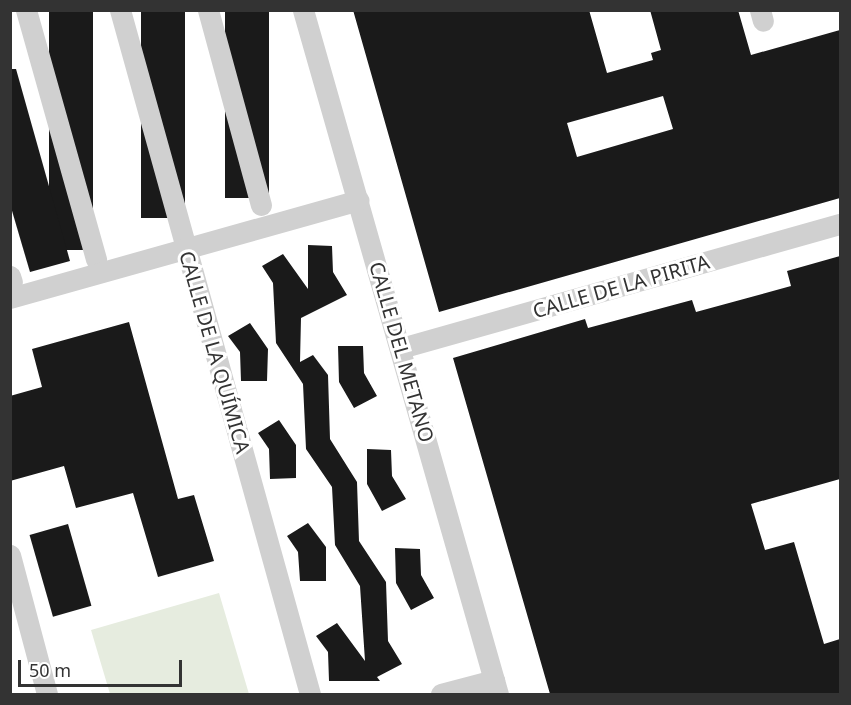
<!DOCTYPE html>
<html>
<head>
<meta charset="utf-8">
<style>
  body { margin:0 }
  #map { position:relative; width:851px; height:705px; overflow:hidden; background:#fff; font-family:"Noto Sans",sans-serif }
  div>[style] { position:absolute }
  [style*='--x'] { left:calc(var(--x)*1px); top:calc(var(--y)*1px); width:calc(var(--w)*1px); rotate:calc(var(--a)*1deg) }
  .green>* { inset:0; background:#e6ecdf }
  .building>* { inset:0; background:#1a1a1a; transform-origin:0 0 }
  .minor>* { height:21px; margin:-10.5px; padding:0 10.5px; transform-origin:10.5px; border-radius:10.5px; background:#d0d0d0 }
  span { translate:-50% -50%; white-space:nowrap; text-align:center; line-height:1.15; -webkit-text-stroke:6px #fff; paint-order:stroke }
  .street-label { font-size:20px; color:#333 }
  .frame { position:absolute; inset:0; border:12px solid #333; pointer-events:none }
  .scale { position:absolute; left:18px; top:660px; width:164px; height:27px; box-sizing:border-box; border:3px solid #333; border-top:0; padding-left:8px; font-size:18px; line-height:21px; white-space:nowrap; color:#333; -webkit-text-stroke:4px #fff; paint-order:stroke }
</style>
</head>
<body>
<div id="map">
  <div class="green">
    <div style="clip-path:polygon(219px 593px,249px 694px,110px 694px,91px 630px)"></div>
  </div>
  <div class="building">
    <div style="left:49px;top:10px;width:44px;height:240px"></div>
    <div style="left:141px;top:10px;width:44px;height:208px"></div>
    <div style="left:225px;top:10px;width:44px;height:188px"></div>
    <div style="clip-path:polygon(evenodd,353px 10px,589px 10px,607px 73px,653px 60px,651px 53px,661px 50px,650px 10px,738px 10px,751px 55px,840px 30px,840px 198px,439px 312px,353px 10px,663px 96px,673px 129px,577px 157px,567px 123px,663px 96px)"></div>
    <div style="clip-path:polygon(10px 69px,16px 69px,70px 261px,30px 272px,10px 204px)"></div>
    <div style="clip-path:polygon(308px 245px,332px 246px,333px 272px,347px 295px,301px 318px,300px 362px,313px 355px,328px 375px,330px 439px,357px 482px,359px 541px,386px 582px,388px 641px,402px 664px,377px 677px,380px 681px,329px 681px,328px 652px,316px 636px,337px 623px,365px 661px,360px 586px,335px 545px,332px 487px,306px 449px,303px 384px,276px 343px,273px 283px,262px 266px,283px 254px,308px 289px)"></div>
    <div style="clip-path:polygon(840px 256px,840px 479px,751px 504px,765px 550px,794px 542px,824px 644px,840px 639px,840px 694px,550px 694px,453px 358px,585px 319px,588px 328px,692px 300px,696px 312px,791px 286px,787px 271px)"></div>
    <div style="clip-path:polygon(129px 322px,178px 499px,194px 495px,214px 561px,158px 577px,133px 493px,76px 508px,64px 466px,10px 481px,10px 396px,42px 387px,32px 349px)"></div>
    <div style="clip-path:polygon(250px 323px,268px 349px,267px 381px,241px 381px,240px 352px,228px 336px)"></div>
    <div style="clip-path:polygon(338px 346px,363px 346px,364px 373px,377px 396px,354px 408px,339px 382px)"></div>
    <div style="clip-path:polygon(279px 420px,296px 445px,296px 478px,270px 479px,269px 449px,258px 433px)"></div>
    <div style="clip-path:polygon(367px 449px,391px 450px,392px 476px,406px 499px,382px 511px,367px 484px)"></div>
    <div style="clip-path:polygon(308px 523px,326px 547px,326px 581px,300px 581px,298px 552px,287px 536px)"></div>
    <div style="left:68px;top:524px;width:85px;height:40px;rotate:74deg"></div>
    <div style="clip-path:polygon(395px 548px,420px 549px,421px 575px,434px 598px,411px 610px,396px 583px)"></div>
  </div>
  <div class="minor">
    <div style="--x:26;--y:10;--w:259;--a:74.3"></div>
    <div style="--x:120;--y:10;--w:710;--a:74.48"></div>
    <div style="--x:208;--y:10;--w:202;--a:74.8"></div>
    <div style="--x:303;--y:10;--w:711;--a:74.09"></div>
    <div style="--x:760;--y:10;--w:11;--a:75"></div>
    <div style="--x:10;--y:276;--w:6;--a:72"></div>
    <div style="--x:10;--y:298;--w:362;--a:-15.7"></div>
    <div style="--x:401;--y:348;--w:456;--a:-15.8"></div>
    <div style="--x:10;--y:555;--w:144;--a:75.1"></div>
    <div style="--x:441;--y:694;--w:55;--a:-14.8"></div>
  </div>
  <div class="street-label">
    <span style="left:621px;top:286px;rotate:-16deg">CALLE DE LA PIRITA</span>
    <span style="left:215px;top:352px;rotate:74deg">CALLE DE LA QUÍMICA</span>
    <span style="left:402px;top:352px;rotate:74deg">CALLE DEL METANO</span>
  </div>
  <div class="frame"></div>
  <div class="scale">50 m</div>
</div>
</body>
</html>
